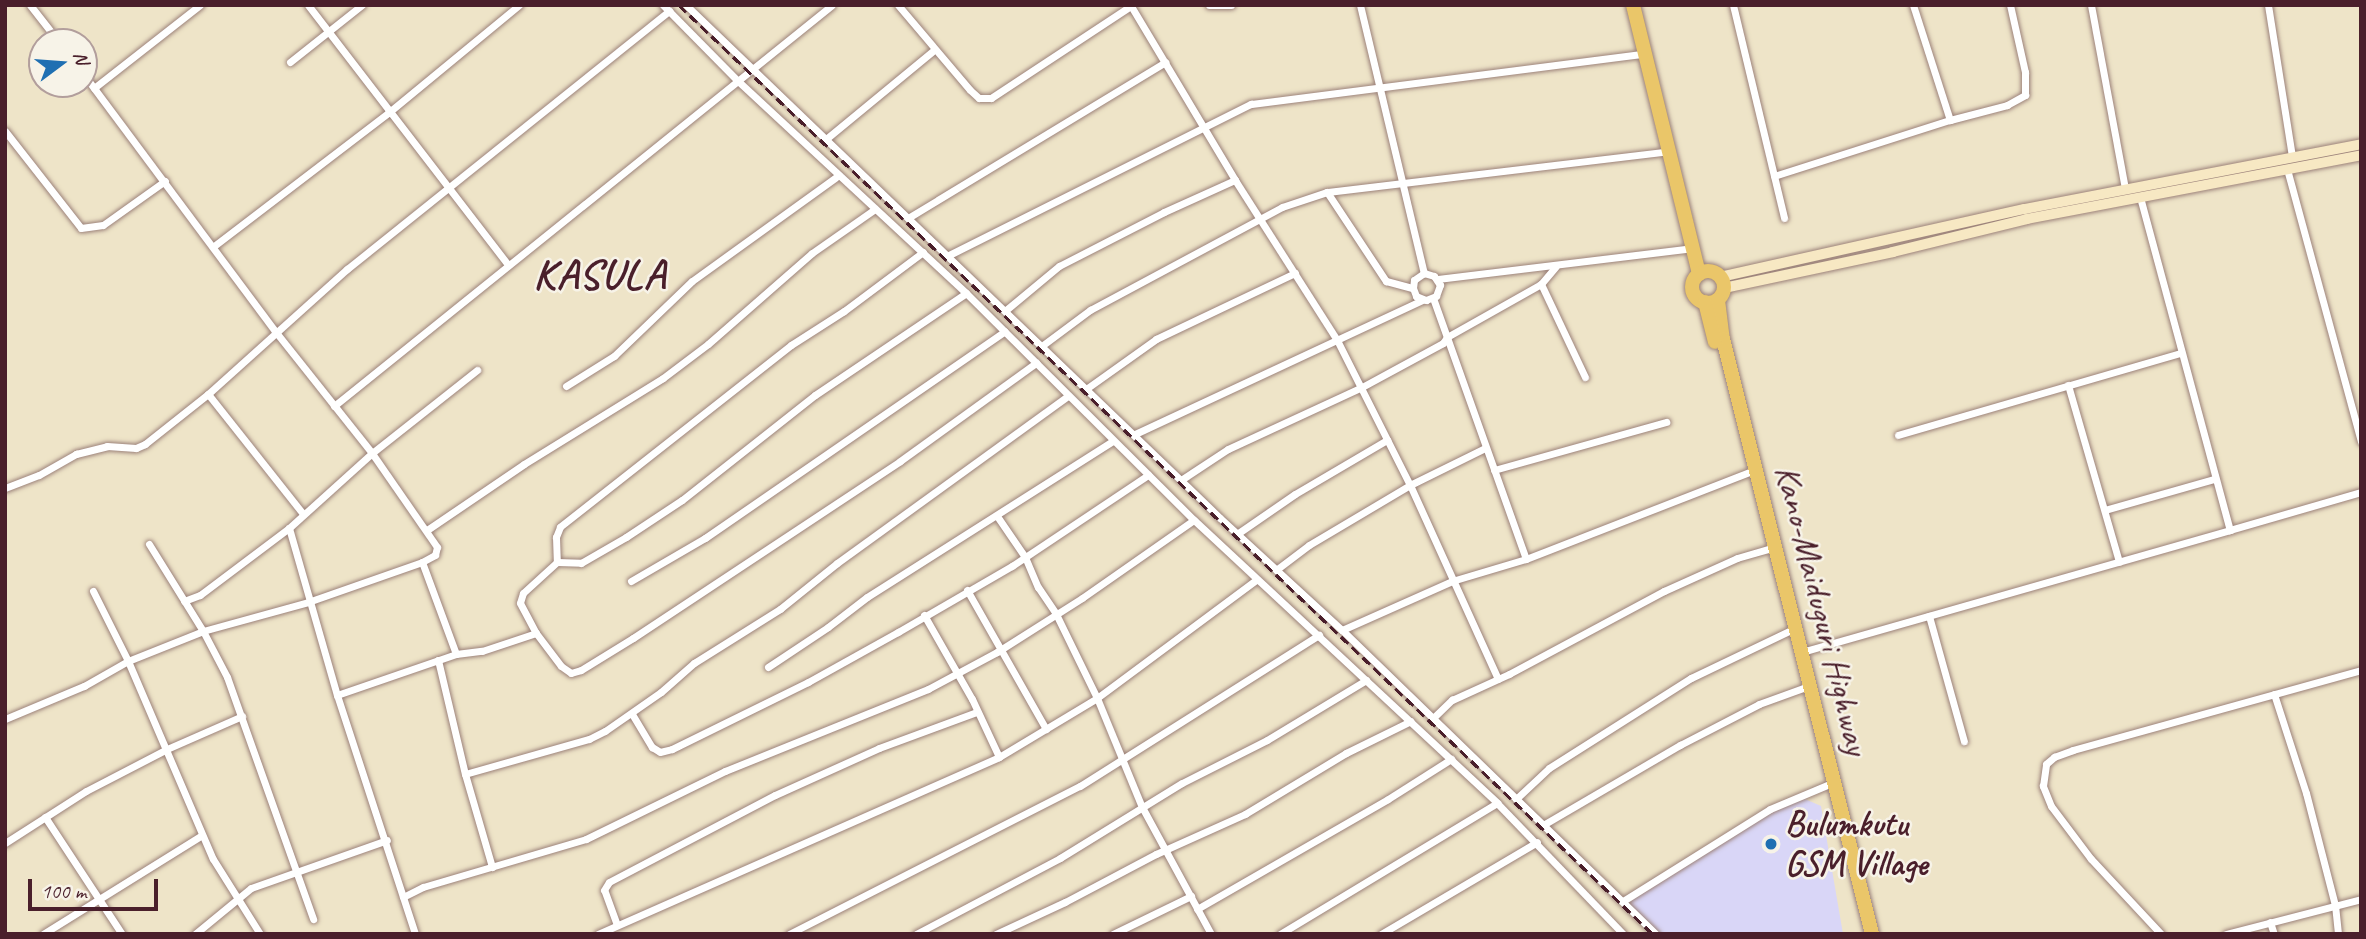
<!DOCTYPE html>
<html>
<head>
<meta charset="utf-8">
<style>
  body { margin:0 }
  #map { position:relative; width:2366px; height:939px; overflow:hidden; background:#eee4c8; font-family:Caveat,sans-serif }
  div>[style] { position:absolute }
  [style*='--x'] { left:calc(var(--x)*1px); top:calc(var(--y)*1px); width:calc(var(--w)*1px); rotate:calc(var(--a)*1deg) }
  .built>* { inset:0; background:#d9d6f7 }
  .roads { filter:drop-shadow(0 0 2px #9c827a) drop-shadow(0 0 2px #9c827a) }
  .street>* { height:7px; margin:-3.5px; padding:0 3.5px; transform-origin:3.5px; border-radius:3.5px; background:#fff }
  .secondary>* { height:10px; margin:-5px; padding:0 5px; transform-origin:5px; border-radius:5px; background:#f7e8c3 }
  .highway>* { height:14px; margin:-7px; padding:0 7px; transform-origin:7px; border-radius:7px; background:#eac669 }
  .highway>.ring { margin:-7px; padding:0; box-sizing:content-box; background:none; border:14px solid #eac669; border-radius:50% }
  .rail>* { height:2.5px; margin-top:-1.25px; transform-origin:0; background:repeating-linear-gradient(90deg,#4a1f2b 0 10px,transparent 0 15px) }
  .dots>* { width:19px; height:19px; translate:-50% -50%; box-sizing:border-box; border:4px solid #f7f3e8; border-radius:50% }
  span { translate:-50% -50%; white-space:nowrap; text-align:center; line-height:1.15; -webkit-text-stroke:5px #f7f3e8; paint-order:stroke }
  .street-label { font-size:35px; color:#4a1f2b }
  .poi-label { font-size:35px; color:#4a1f2b; font-weight:700 }
  .left { translate:0 -50%; text-align:left }
  .district-label { font-size:42px; color:#4a1f2b; font-weight:700; letter-spacing:2px }
  .frame { position:absolute; inset:0; border:7px solid #4a1f2b; pointer-events:none }
  .north { position:absolute; left:28px; top:28px; width:70px; height:70px; box-sizing:border-box; background:#f7f3e8; border:2px solid #b29e9c; border-radius:50%; rotate:74deg; font-size:19px; font-weight:700; line-height:28px; text-align:center; color:#4a1f2b }
  .north::after { content:''; display:block; margin:auto; width:24px; height:32px; background:#1f6fb2; clip-path:polygon(50% 0,100% 100%,50% 72%,0 100%) }
  .scale { position:absolute; left:28px; top:879px; width:130px; height:32px; box-sizing:border-box; border:4px solid #4a1f2b; border-top:0; padding-left:9px; font-size:21px; line-height:24px; white-space:nowrap; color:#4a1f2b; -webkit-text-stroke:5px #f7f3e8; paint-order:stroke }
</style>
</head>
<body>
<div id="map">
  <div class="built">
    <div style="clip-path:polygon(1798px 796px,1821px 806px,1843px 934px,1659px 934px,1623px 901px)"></div>
  </div>
  <div class="roads">
    <div class="street">
      <div style="--x:30;--y:5;--w:47;--a:51.9"></div>
      <div style="--x:308;--y:5;--w:328;--a:52.4"></div>
      <div style="--x:663;--y:5;--w:107;--a:45.4"></div>
      <div style="--x:738;--y:81;--w:311;--a:42.9"></div>
      <div style="--x:966;--y:293;--w:322;--a:44.9"></div>
      <div style="--x:1194;--y:520;--w:415;--a:43"></div>
      <div style="--x:1497;--y:803;--w:182;--a:46.1"></div>
      <div style="--x:686;--y:5;--w:740;--a:43.85"></div>
      <div style="--x:1220;--y:518;--w:166;--a:42.6"></div>
      <div style="--x:1342;--y:630;--w:437;--a:44.1"></div>
      <div style="--x:898;--y:5;--w:111;--a:49.7"></div>
      <div style="--x:970;--y:90;--w:12;--a:42"></div>
      <div style="--x:979;--y:98;--w:12;--a:0"></div>
      <div style="--x:991;--y:98;--w:169;--a:-33.4"></div>
      <div style="--x:1209;--y:5;--w:22;--a:0"></div>
      <div style="--x:1360;--y:5;--w:276;--a:76.6"></div>
      <div style="--x:1733;--y:5;--w:219;--a:76.5"></div>
      <div style="--x:1913;--y:5;--w:121;--a:72.2"></div>
      <div style="--x:2091;--y:5;--w:186;--a:79.5"></div>
      <div style="--x:2268;--y:5;--w:153;--a:81"></div>
      <div style="--x:1131;--y:6;--w:203;--a:59.1"></div>
      <div style="--x:1235;--y:180;--w:190;--a:57.5"></div>
      <div style="--x:1337;--y:340;--w:162;--a:63.3"></div>
      <div style="--x:1410;--y:485;--w:213;--a:65.6"></div>
      <div style="--x:290;--y:62;--w:92;--a:-38.4"></div>
      <div style="--x:94;--y:88;--w:135;--a:-38.1"></div>
      <div style="--x:5;--y:131;--w:123;--a:51.9"></div>
      <div style="--x:81;--y:228;--w:22;--a:-8"></div>
      <div style="--x:103;--y:225;--w:76;--a:-35.4"></div>
      <div style="--x:826;--y:139;--w:140;--a:-39.5"></div>
      <div style="--x:2287;--y:169;--w:282;--a:74.8"></div>
      <div style="--x:1774;--y:176;--w:185;--a:-17.7"></div>
      <div style="--x:1950;--y:120;--w:59;--a:-14.7"></div>
      <div style="--x:2007;--y:105;--w:21;--a:-29"></div>
      <div style="--x:2025;--y:95;--w:23;--a:-90"></div>
      <div style="--x:2025;--y:72;--w:69;--a:-102.6"></div>
      <div style="--x:1327;--y:192;--w:107;--a:56.5"></div>
      <div style="--x:1386;--y:281;--w:28;--a:15"></div>
      <div style="--x:1413;--y:288;--w:9;--a:69"></div>
      <div style="--x:1416;--y:296;--w:11;--a:22"></div>
      <div style="--x:1426;--y:300;--w:11;--a:-22"></div>
      <div style="--x:1436;--y:296;--w:12;--a:-70"></div>
      <div style="--x:1440;--y:285;--w:11;--a:-124"></div>
      <div style="--x:1434;--y:276;--w:10;--a:-163"></div>
      <div style="--x:1424;--y:273;--w:12;--a:145"></div>
      <div style="--x:1414;--y:280;--w:8;--a:97"></div>
      <div style="--x:2140;--y:197;--w:345;--a:74.9"></div>
      <div style="--x:2230;--y:530;--w:136;--a:-16.2"></div>
      <div style="--x:908;--y:218;--w:301;--a:-31.2"></div>
      <div style="--x:214;--y:246;--w:219;--a:-37.4"></div>
      <div style="--x:388;--y:113;--w:170;--a:-39.5"></div>
      <div style="--x:923;--y:252;--w:99;--a:143.2"></div>
      <div style="--x:844;--y:311;--w:63;--a:147.3"></div>
      <div style="--x:791;--y:345;--w:294;--a:141.8"></div>
      <div style="--x:560;--y:527;--w:11;--a:112"></div>
      <div style="--x:556;--y:537;--w:25;--a:88"></div>
      <div style="--x:557;--y:562;--w:46;--a:137.6"></div>
      <div style="--x:523;--y:593;--w:10;--a:107"></div>
      <div style="--x:520;--y:603;--w:34;--a:62"></div>
      <div style="--x:536;--y:633;--w:41;--a:52.9"></div>
      <div style="--x:561;--y:666;--w:12;--a:35"></div>
      <div style="--x:571;--y:673;--w:10;--a:-17"></div>
      <div style="--x:581;--y:670;--w:61;--a:-31.6"></div>
      <div style="--x:633;--y:638;--w:320;--a:-33.5"></div>
      <div style="--x:900;--y:461;--w:168;--a:-35.8"></div>
      <div style="--x:949;--y:255;--w:338;--a:-26.6"></div>
      <div style="--x:1251;--y:104;--w:396;--a:-7.3"></div>
      <div style="--x:1437;--y:279;--w:257;--a:-6.9"></div>
      <div style="--x:1541;--y:284;--w:103;--a:64.7"></div>
      <div style="--x:1433;--y:298;--w:277;--a:70.4"></div>
      <div style="--x:1006;--y:310;--w:69;--a:-39.7"></div>
      <div style="--x:1059;--y:266;--w:118;--a:-27.2"></div>
      <div style="--x:1164;--y:212;--w:78;--a:-24.3"></div>
      <div style="--x:1043;--y:345;--w:59;--a:-36.7"></div>
      <div style="--x:1090;--y:310;--w:218;--a:-28.2"></div>
      <div style="--x:1282;--y:207;--w:47;--a:-18.4"></div>
      <div style="--x:1327;--y:192;--w:344;--a:-6.8"></div>
      <div style="--x:2068;--y:385;--w:184;--a:73.9"></div>
      <div style="--x:566;--y:386;--w:57;--a:-32"></div>
      <div style="--x:614;--y:356;--w:108;--a:-43.9"></div>
      <div style="--x:692;--y:281;--w:181;--a:-35.8"></div>
      <div style="--x:1086;--y:389;--w:86;--a:-35.5"></div>
      <div style="--x:1156;--y:339;--w:154;--a:-25.4"></div>
      <div style="--x:208;--y:394;--w:153;--a:51.6"></div>
      <div style="--x:334;--y:406;--w:639;--a:-38.84"></div>
      <div style="--x:1135;--y:434;--w:318;--a:-25"></div>
      <div style="--x:1898;--y:435;--w:294;--a:-16.2"></div>
      <div style="--x:1494;--y:470;--w:179;--a:-15.6"></div>
      <div style="--x:1181;--y:480;--w:56;--a:-33.4"></div>
      <div style="--x:1228;--y:449;--w:148;--a:-24.8"></div>
      <div style="--x:1362;--y:387;--w:92;--a:-28.5"></div>
      <div style="--x:1443;--y:343;--w:7;--a:-56"></div>
      <div style="--x:1447;--y:337;--w:108;--a:-29.4"></div>
      <div style="--x:1541;--y:284;--w:23;--a:-50"></div>
      <div style="--x:5;--y:488;--w:36;--a:-21"></div>
      <div style="--x:39;--y:475;--w:43;--a:-29.6"></div>
      <div style="--x:76;--y:454;--w:32;--a:-14"></div>
      <div style="--x:107;--y:446;--w:29;--a:4"></div>
      <div style="--x:136;--y:448;--w:10;--a:-24"></div>
      <div style="--x:145;--y:444;--w:80;--a:-38.4"></div>
      <div style="--x:208;--y:394;--w:187;--a:-42"></div>
      <div style="--x:347;--y:269;--w:413;--a:-38.7"></div>
      <div style="--x:2105;--y:510;--w:113;--a:-15.9"></div>
      <div style="--x:997;--y:516;--w:50;--a:55.7"></div>
      <div style="--x:1025;--y:557;--w:33;--a:67"></div>
      <div style="--x:1038;--y:587;--w:32;--a:56"></div>
      <div style="--x:1056;--y:614;--w:93;--a:64"></div>
      <div style="--x:1097;--y:698;--w:118;--a:67.6"></div>
      <div style="--x:1142;--y:807;--w:145;--a:61.5"></div>
      <div style="--x:289;--y:528;--w:174;--a:74"></div>
      <div style="--x:337;--y:695;--w:251;--a:71.9"></div>
      <div style="--x:427;--y:530;--w:117;--a:-34.2"></div>
      <div style="--x:524;--y:464;--w:163;--a:-31.7"></div>
      <div style="--x:663;--y:378;--w:56;--a:-37.1"></div>
      <div style="--x:708;--y:344;--w:138;--a:-41.2"></div>
      <div style="--x:812;--y:253;--w:77;--a:-34.9"></div>
      <div style="--x:1237;--y:534;--w:70;--a:-34.6"></div>
      <div style="--x:1295;--y:494;--w:107;--a:-30.4"></div>
      <div style="--x:149;--y:544;--w:102;--a:58.2"></div>
      <div style="--x:203;--y:631;--w:52;--a:62.4"></div>
      <div style="--x:227;--y:677;--w:257;--a:70.4"></div>
      <div style="--x:422;--y:562;--w:98;--a:69.7"></div>
      <div style="--x:557;--y:562;--w:24;--a:2"></div>
      <div style="--x:581;--y:563;--w:52;--a:-30"></div>
      <div style="--x:626;--y:537;--w:67;--a:-33.5"></div>
      <div style="--x:682;--y:500;--w:169;--a:-38.3"></div>
      <div style="--x:815;--y:395;--w:182;--a:-34"></div>
      <div style="--x:1276;--y:570;--w:41;--a:-37.1"></div>
      <div style="--x:1309;--y:545;--w:117;--a:-30.7"></div>
      <div style="--x:1410;--y:485;--w:84;--a:-26.3"></div>
      <div style="--x:631;--y:581;--w:86;--a:-30.2"></div>
      <div style="--x:705;--y:538;--w:364;--a:-34.6"></div>
      <div style="--x:967;--y:590;--w:160;--a:60.4"></div>
      <div style="--x:93;--y:591;--w:78;--a:63.4"></div>
      <div style="--x:128;--y:661;--w:215;--a:66.8"></div>
      <div style="--x:213;--y:859;--w:89;--a:57.9"></div>
      <div style="--x:184;--y:601;--w:17;--a:-21"></div>
      <div style="--x:200;--y:595;--w:111;--a:-37"></div>
      <div style="--x:289;--y:528;--w:112;--a:-42.1"></div>
      <div style="--x:372;--y:453;--w:134;--a:-38.3"></div>
      <div style="--x:924;--y:615;--w:97;--a:60.3"></div>
      <div style="--x:972;--y:699;--w:64;--a:65"></div>
      <div style="--x:1929;--y:616;--w:130;--a:74.4"></div>
      <div style="--x:1342;--y:630;--w:120;--a:-24"></div>
      <div style="--x:1452;--y:581;--w:77;--a:-16.6"></div>
      <div style="--x:1526;--y:559;--w:239;--a:-21.3"></div>
      <div style="--x:1802;--y:652;--w:445;--a:-15.9"></div>
      <div style="--x:438;--y:660;--w:117;--a:76.7"></div>
      <div style="--x:465;--y:774;--w:97;--a:73.8"></div>
      <div style="--x:768;--y:667;--w:72;--a:-33.7"></div>
      <div style="--x:828;--y:627;--w:49;--a:-37.6"></div>
      <div style="--x:867;--y:597;--w:291;--a:-32.4"></div>
      <div style="--x:2274;--y:694;--w:104;--a:72.1"></div>
      <div style="--x:2306;--y:793;--w:116;--a:75.5"></div>
      <div style="--x:2335;--y:905;--w:29;--a:84"></div>
      <div style="--x:337;--y:695;--w:126;--a:-19"></div>
      <div style="--x:456;--y:654;--w:26;--a:-7"></div>
      <div style="--x:482;--y:651;--w:57;--a:-18.4"></div>
      <div style="--x:632;--y:714;--w:39;--a:59"></div>
      <div style="--x:652;--y:747;--w:9;--a:32"></div>
      <div style="--x:660;--y:752;--w:12;--a:-14"></div>
      <div style="--x:672;--y:749;--w:152;--a:-26.2"></div>
      <div style="--x:808;--y:682;--w:103;--a:-29.1"></div>
      <div style="--x:898;--y:632;--w:132;--a:-30.1"></div>
      <div style="--x:1012;--y:566;--w:164;--a:-33.8"></div>
      <div style="--x:5;--y:719;--w:86;--a:-22.7"></div>
      <div style="--x:84;--y:686;--w:51;--a:-29.6"></div>
      <div style="--x:128;--y:661;--w:81;--a:-21.8"></div>
      <div style="--x:203;--y:631;--w:109;--a:-15.4"></div>
      <div style="--x:308;--y:602;--w:121;--a:-19.3"></div>
      <div style="--x:422;--y:562;--w:15;--a:-28"></div>
      <div style="--x:435;--y:555;--w:8;--a:-76"></div>
      <div style="--x:437;--y:547;--w:114;--a:-124.7"></div>
      <div style="--x:372;--y:453;--w:156;--a:-128.5"></div>
      <div style="--x:275;--y:331;--w:319;--a:-126.7"></div>
      <div style="--x:1432;--y:719;--w:28;--a:-44"></div>
      <div style="--x:1452;--y:700;--w:63;--a:-24.5"></div>
      <div style="--x:1509;--y:674;--w:176;--a:-28.2"></div>
      <div style="--x:1664;--y:591;--w:80;--a:-24.3"></div>
      <div style="--x:1737;--y:558;--w:32;--a:-16"></div>
      <div style="--x:465;--y:774;--w:129;--a:-15.8"></div>
      <div style="--x:589;--y:739;--w:18;--a:-27"></div>
      <div style="--x:605;--y:731;--w:68;--a:-34.9"></div>
      <div style="--x:661;--y:692;--w:44;--a:-41.3"></div>
      <div style="--x:694;--y:663;--w:102;--a:-32.1"></div>
      <div style="--x:780;--y:609;--w:73;--a:-38.9"></div>
      <div style="--x:837;--y:563;--w:285;--a:-35.9"></div>
      <div style="--x:1516;--y:799;--w:45;--a:-43.2"></div>
      <div style="--x:1549;--y:768;--w:168;--a:-32.4"></div>
      <div style="--x:1691;--y:678;--w:109;--a:-25.6"></div>
      <div style="--x:45;--y:817;--w:140;--a:56.7"></div>
      <div style="--x:1543;--y:825;--w:159;--a:-30.3"></div>
      <div style="--x:1680;--y:745;--w:89;--a:-27.4"></div>
      <div style="--x:1759;--y:704;--w:47;--a:-20"></div>
      <div style="--x:5;--y:843;--w:96;--a:-32.7"></div>
      <div style="--x:86;--y:791;--w:91;--a:-27.4"></div>
      <div style="--x:167;--y:749;--w:82;--a:-23.7"></div>
      <div style="--x:403;--y:897;--w:22;--a:-27"></div>
      <div style="--x:423;--y:887;--w:170;--a:-16.4"></div>
      <div style="--x:586;--y:839;--w:155;--a:-26.1"></div>
      <div style="--x:725;--y:771;--w:219;--a:-22"></div>
      <div style="--x:928;--y:689;--w:78;--a:-28.2"></div>
      <div style="--x:997;--y:652;--w:101;--a:-32.4"></div>
      <div style="--x:1082;--y:598;--w:136;--a:-34.9"></div>
      <div style="--x:1623;--y:901;--w:173;--a:-32"></div>
      <div style="--x:1770;--y:809;--w:62;--a:-22.8"></div>
      <div style="--x:1197;--y:909;--w:220;--a:-29.9"></div>
      <div style="--x:1388;--y:799;--w:75;--a:-32.4"></div>
      <div style="--x:2270;--y:922;--w:13;--a:72"></div>
      <div style="--x:617;--y:925;--w:37;--a:-110"></div>
      <div style="--x:604;--y:890;--w:9;--a:-58"></div>
      <div style="--x:609;--y:882;--w:187;--a:-27.7"></div>
      <div style="--x:775;--y:795;--w:114;--a:-24.3"></div>
      <div style="--x:879;--y:748;--w:104;--a:-20.2"></div>
      <div style="--x:43;--y:934;--w:187;--a:-31.9"></div>
      <div style="--x:195;--y:934;--w:72;--a:-39.4"></div>
      <div style="--x:251;--y:888;--w:144;--a:-19.4"></div>
      <div style="--x:598;--y:934;--w:438;--a:-23.8"></div>
      <div style="--x:999;--y:757;--w:114;--a:-31"></div>
      <div style="--x:1097;--y:698;--w:199;--a:-36.6"></div>
      <div style="--x:789;--y:934;--w:326;--a:-27"></div>
      <div style="--x:1080;--y:786;--w:283;--a:-32.3"></div>
      <div style="--x:916;--y:934;--w:163;--a:-27.8"></div>
      <div style="--x:1060;--y:858;--w:143;--a:-31.6"></div>
      <div style="--x:1182;--y:783;--w:95;--a:-26.8"></div>
      <div style="--x:1267;--y:740;--w:116;--a:-31.2"></div>
      <div style="--x:996;--y:934;--w:76;--a:-24.9"></div>
      <div style="--x:1065;--y:902;--w:103;--a:-27.8"></div>
      <div style="--x:1156;--y:854;--w:98;--a:-24.2"></div>
      <div style="--x:1245;--y:814;--w:118;--a:-31.1"></div>
      <div style="--x:1346;--y:753;--w:72;--a:-26.2"></div>
      <div style="--x:1113;--y:934;--w:87;--a:-26"></div>
      <div style="--x:1280;--y:934;--w:253;--a:-31.1"></div>
      <div style="--x:1381;--y:934;--w:181;--a:-30.5"></div>
      <div style="--x:2161;--y:934;--w:103;--a:-133"></div>
      <div style="--x:2091;--y:859;--w:66;--a:-127"></div>
      <div style="--x:2051;--y:806;--w:22;--a:-112"></div>
      <div style="--x:2043;--y:786;--w:22;--a:-82"></div>
      <div style="--x:2046;--y:764;--w:11;--a:-41"></div>
      <div style="--x:2054;--y:757;--w:20;--a:-20"></div>
      <div style="--x:2073;--y:750;--w:299;--a:-15.5"></div>
      <div style="--x:2226;--y:934;--w:139;--a:-14.5"></div>
    </div>
    <div class="secondary">
      <div style="--x:1720;--y:277;--w:312;--a:-12.6"></div>
      <div style="--x:2025;--y:209;--w:342;--a:-10.9"></div>
      <div style="--x:1724;--y:288;--w:173;--a:-12"></div>
      <div style="--x:1893;--y:252;--w:138;--a:-13.8"></div>
      <div style="--x:2027;--y:219;--w:340;--a:-10.8"></div>
    </div>
    <div class="highway">
      <div style="--x:1633;--y:5;--w:277;--a:76.2"></div>
      <div class="ring" style="left:1692px;top:271px;width:18px;height:18px"></div>
      <div style="--x:1718;--y:300;--w:39;--a:83"></div>
      <div style="--x:1723;--y:339;--w:613;--a:75.94"></div>
      <div style="--x:1705;--y:302;--w:41;--a:76"></div>
    </div>
  </div>
  <div class="rail">
    <div style="--x:679;--y:5;--w:1346;--a:43.65"></div>
  </div>
  <div class="dots">
    <div style="left:1771px;top:844px;background:#1f6fb2"></div>
  </div>
  <div class="street-label">
    <span style="left:1822px;top:610px;rotate:76deg">Kano-Maiduguri Highway</span>
  </div>
  <div class="poi-label">
    <span class="left" style="left:1785px;top:844px">Bulumkutu<br>GSM Village</span>
  </div>
  <div class="district-label">
    <span style="left:600px;top:275px">KASULA</span>
  </div>
  <div class="frame"></div>
  <div class="north">N</div>
  <div class="scale">100 m</div>
</div>
</body>
</html>
